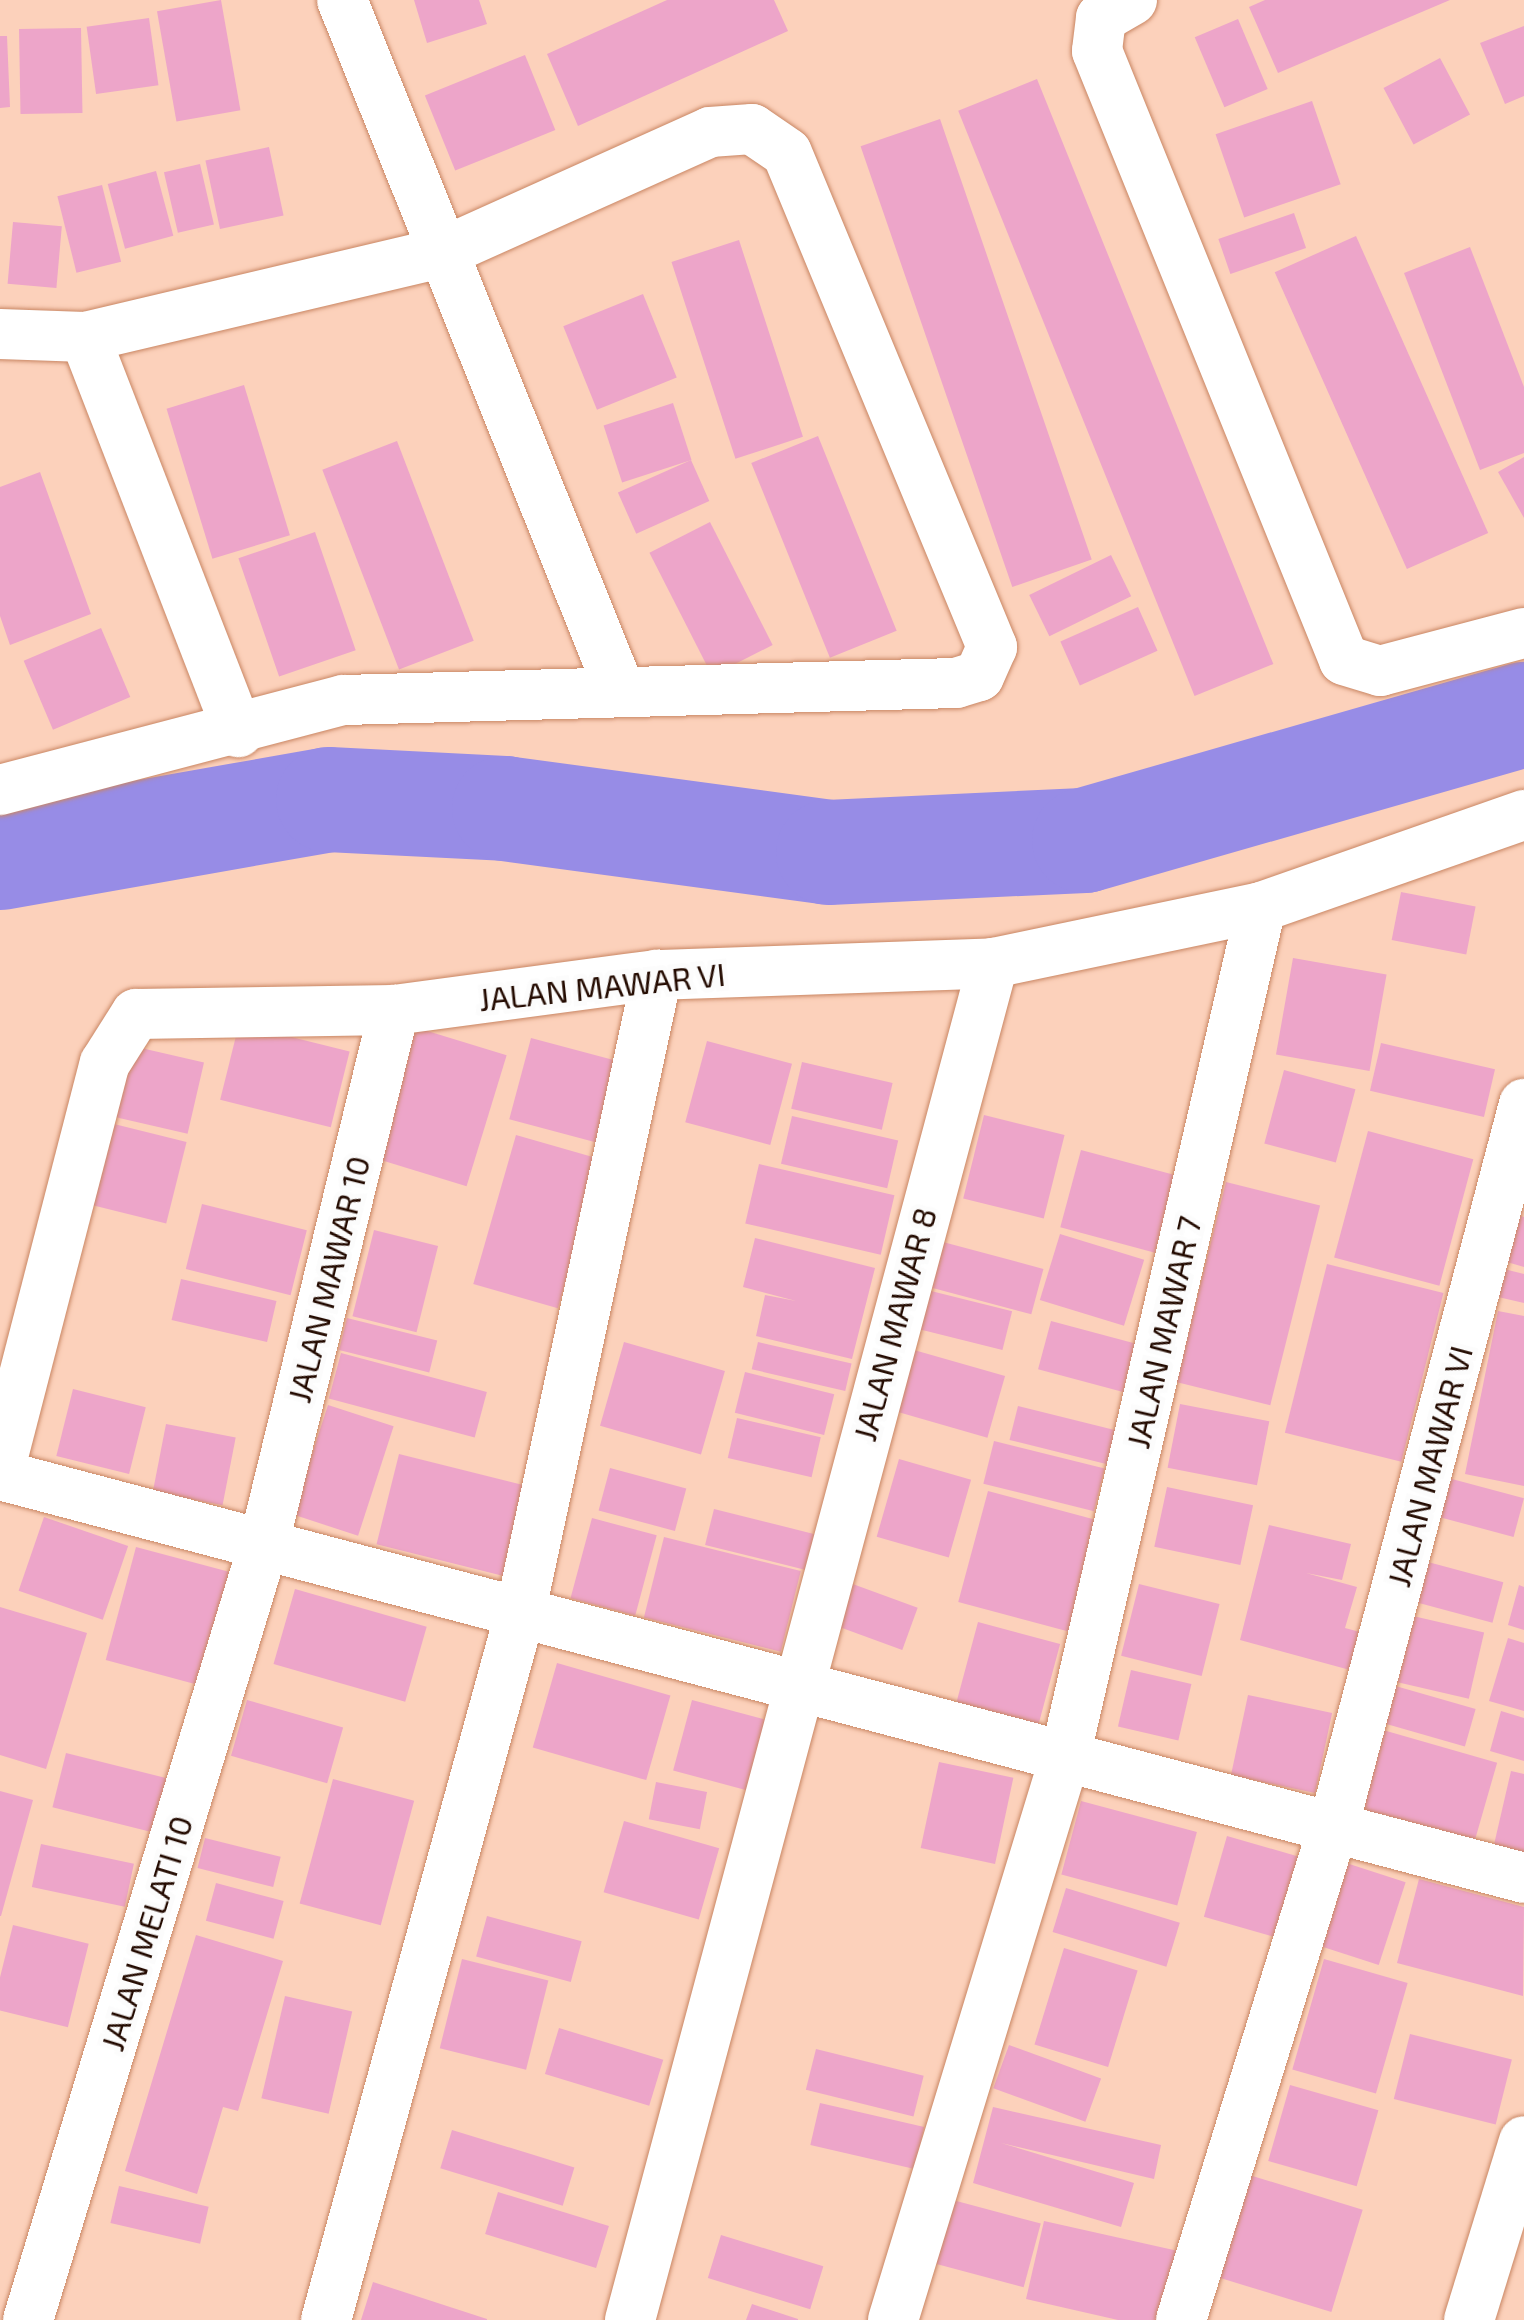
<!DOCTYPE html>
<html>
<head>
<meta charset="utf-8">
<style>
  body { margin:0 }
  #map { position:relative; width:1524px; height:2320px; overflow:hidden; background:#fcd1bb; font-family:"Exo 2",sans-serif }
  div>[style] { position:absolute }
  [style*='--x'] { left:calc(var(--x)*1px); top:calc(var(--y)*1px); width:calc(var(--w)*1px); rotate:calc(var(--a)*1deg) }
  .river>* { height:105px; margin:-52.5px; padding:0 52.5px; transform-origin:52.5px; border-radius:52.5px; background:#978ce6 }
  .building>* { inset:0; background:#eda5c9; transform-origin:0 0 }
  .roads { filter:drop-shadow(0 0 2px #c98663) drop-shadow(0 0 2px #c98663) }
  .street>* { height:50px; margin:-25px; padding:0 25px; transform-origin:25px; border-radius:25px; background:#fff }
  span { translate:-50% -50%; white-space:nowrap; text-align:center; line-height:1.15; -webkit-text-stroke:10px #fcfcfc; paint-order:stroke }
  .street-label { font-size:32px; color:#240b01 }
</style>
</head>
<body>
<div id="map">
  <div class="river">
    <div style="--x:0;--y:857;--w:333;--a:-10"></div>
    <div style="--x:328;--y:799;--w:176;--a:2.9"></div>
    <div style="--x:504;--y:808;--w:327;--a:7.7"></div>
    <div style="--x:828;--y:852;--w:256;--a:-2.7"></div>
    <div style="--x:1084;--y:840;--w:458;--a:-16"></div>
  </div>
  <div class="building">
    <div style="left:221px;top:0;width:112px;height:65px;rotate:80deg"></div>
    <div style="clip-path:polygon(414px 0,479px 0,487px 24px,427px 43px)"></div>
    <div style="clip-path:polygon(667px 0,774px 0,788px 31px,578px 126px,547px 54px)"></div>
    <div style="clip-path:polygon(1265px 0,1450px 0,1278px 73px,1249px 7px)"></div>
    <div style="left:149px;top:18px;width:68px;height:63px;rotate:82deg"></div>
    <div style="left:1238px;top:19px;width:76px;height:47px;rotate:67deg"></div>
    <div style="clip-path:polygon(1524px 26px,1524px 96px,1505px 104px,1480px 43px)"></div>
    <div style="left:81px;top:28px;width:85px;height:62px;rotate:89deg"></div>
    <div style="clip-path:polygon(0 36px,7px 36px,10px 107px,0 108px)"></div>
    <div style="left:525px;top:55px;width:81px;height:108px;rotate:68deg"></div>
    <div style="left:1440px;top:58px;width:64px;height:64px;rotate:62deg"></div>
    <div style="left:1037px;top:79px;width:631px;height:85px;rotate:68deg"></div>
    <div style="left:1312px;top:101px;width:88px;height:102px;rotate:71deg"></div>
    <div style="left:940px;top:119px;width:466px;height:84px;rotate:71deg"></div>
    <div style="left:269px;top:147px;width:70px;height:65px;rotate:78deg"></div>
    <div style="left:200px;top:164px;width:62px;height:37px;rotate:77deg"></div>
    <div style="left:156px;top:171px;width:67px;height:50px;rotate:75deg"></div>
    <div style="left:102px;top:185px;width:79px;height:46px;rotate:76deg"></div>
    <div style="left:1294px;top:213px;width:37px;height:80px;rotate:71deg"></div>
    <div style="left:13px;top:222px;width:49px;height:62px;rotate:5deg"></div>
    <div style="left:1356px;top:236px;width:325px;height:89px;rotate:66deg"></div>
    <div style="left:739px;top:240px;width:207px;height:71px;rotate:72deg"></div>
    <div style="clip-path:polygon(1470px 247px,1524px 387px,1524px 453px,1480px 470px,1404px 273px)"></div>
    <div style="left:643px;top:294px;width:90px;height:86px;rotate:68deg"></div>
    <div style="left:244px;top:385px;width:157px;height:81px;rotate:73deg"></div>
    <div style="left:673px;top:403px;width:60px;height:73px;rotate:72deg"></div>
    <div style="left:818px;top:436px;width:210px;height:72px;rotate:68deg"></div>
    <div style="left:397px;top:441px;width:214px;height:80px;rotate:69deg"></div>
    <div style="clip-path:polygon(1524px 457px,1524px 518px,1498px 472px)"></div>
    <div style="left:691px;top:460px;width:45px;height:80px;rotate:66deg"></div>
    <div style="clip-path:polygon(40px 472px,91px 614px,10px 645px,0 616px,0 487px)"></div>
    <div style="left:710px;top:522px;width:138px;height:68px;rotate:63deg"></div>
    <div style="left:315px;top:532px;width:125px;height:81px;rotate:71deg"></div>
    <div style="left:1111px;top:555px;width:46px;height:91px;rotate:64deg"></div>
    <div style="left:1138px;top:607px;width:48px;height:85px;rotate:66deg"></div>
    <div style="left:101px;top:628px;width:75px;height:84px;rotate:67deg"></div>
    <div style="left:1401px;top:892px;width:76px;height:49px;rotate:11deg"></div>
    <div style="left:1293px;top:958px;width:95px;height:98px;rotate:10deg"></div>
    <div style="left:239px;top:1024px;width:114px;height:78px;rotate:14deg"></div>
    <div style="left:411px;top:1026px;width:100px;height:137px;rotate:17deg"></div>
    <div style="left:531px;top:1038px;width:99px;height:84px;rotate:15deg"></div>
    <div style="left:707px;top:1041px;width:88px;height:84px;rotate:15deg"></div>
    <div style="left:1381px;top:1043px;width:117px;height:49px;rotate:13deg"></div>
    <div style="left:128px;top:1045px;width:78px;height:73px;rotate:13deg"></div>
    <div style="left:802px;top:1062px;width:93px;height:48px;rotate:13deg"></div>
    <div style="left:1284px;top:1070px;width:74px;height:76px;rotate:15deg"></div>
    <div style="left:984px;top:1115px;width:83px;height:86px;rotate:14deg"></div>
    <div style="left:792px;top:1116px;width:109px;height:49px;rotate:13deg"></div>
    <div style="left:106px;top:1122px;width:83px;height:84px;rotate:14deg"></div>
    <div style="left:1368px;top:1131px;width:109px;height:131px;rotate:15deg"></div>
    <div style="left:516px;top:1135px;width:88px;height:155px;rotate:16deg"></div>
    <div style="left:1081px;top:1150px;width:98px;height:80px;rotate:15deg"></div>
    <div style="left:759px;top:1164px;width:139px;height:61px;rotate:13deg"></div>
    <div style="left:1226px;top:1182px;width:97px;height:206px;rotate:14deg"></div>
    <div style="left:202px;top:1204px;width:108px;height:67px;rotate:14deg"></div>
    <div style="clip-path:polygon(1503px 1211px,1524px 1217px,1524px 1267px,1490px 1257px)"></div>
    <div style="left:374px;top:1230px;width:66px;height:89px;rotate:14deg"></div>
    <div style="left:1060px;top:1234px;width:88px;height:69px;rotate:17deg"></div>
    <div style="clip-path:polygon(755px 1238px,875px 1268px,852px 1359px,756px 1336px,765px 1295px,796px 1301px,743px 1287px)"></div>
    <div style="left:943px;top:1242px;width:104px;height:47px;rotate:15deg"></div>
    <div style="left:1327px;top:1264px;width:120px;height:174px;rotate:14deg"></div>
    <div style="clip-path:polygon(1504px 1269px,1524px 1274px,1524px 1303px,1498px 1297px)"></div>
    <div style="left:181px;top:1279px;width:98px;height:42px;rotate:13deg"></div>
    <div style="left:919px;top:1288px;width:96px;height:40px;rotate:14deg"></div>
    <div style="clip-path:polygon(1498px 1311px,1524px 1316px,1524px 1486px,1465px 1474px)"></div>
    <div style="left:347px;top:1318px;width:93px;height:33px;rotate:14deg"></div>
    <div style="left:1051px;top:1321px;width:90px;height:50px;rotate:15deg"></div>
    <div style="left:624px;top:1342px;width:105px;height:87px;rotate:16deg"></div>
    <div style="left:758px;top:1342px;width:96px;height:28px;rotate:13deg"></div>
    <div style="left:907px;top:1348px;width:102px;height:64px;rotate:16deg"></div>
    <div style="left:341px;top:1353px;width:151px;height:47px;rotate:15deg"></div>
    <div style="left:745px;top:1372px;width:92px;height:42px;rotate:14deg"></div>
    <div style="left:73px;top:1389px;width:75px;height:69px;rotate:14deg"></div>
    <div style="left:1180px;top:1404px;width:91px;height:65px;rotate:11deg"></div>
    <div style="left:328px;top:1405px;width:69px;height:115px;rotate:18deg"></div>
    <div style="left:1018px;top:1406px;width:114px;height:35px;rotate:14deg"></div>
    <div style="left:737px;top:1418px;width:86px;height:41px;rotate:13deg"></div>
    <div style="left:166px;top:1424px;width:71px;height:69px;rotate:11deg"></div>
    <div style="left:994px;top:1441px;width:114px;height:44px;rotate:14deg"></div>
    <div style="left:399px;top:1454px;width:132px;height:93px;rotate:14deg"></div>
    <div style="left:899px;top:1459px;width:75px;height:81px;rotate:16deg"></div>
    <div style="left:610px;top:1468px;width:79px;height:44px;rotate:15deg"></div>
    <div style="left:1437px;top:1475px;width:90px;height:40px;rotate:15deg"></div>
    <div style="left:1167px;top:1487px;width:88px;height:61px;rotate:12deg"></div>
    <div style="left:988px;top:1491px;width:118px;height:115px;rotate:15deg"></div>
    <div style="left:714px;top:1509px;width:107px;height:37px;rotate:14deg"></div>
    <div style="left:44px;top:1517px;width:89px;height:78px;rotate:19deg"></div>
    <div style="left:592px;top:1518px;width:67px;height:83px;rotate:15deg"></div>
    <div style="clip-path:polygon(1269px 1525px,1351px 1544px,1342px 1580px,1306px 1573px,1357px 1587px,1345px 1628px,1360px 1632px,1350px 1670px,1240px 1640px)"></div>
    <div style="left:664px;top:1537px;width:141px;height:83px;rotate:14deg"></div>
    <div style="left:136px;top:1547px;width:99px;height:117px;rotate:15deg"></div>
    <div style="left:1428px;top:1562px;width:78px;height:42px;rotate:15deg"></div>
    <div style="left:850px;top:1583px;width:72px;height:45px;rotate:20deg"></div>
    <div style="left:1139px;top:1584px;width:83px;height:74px;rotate:14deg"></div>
    <div style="clip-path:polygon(1519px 1585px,1524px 1587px,1524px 1630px,1508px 1625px)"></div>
    <div style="left:295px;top:1589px;width:137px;height:78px;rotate:16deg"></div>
    <div style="clip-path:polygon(0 1607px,87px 1633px,46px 1769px,0 1755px)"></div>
    <div style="left:1413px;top:1616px;width:73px;height:68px;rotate:13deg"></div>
    <div style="left:978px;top:1622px;width:85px;height:86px;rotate:15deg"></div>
    <div style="clip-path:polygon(1508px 1638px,1524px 1643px,1524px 1711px,1489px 1701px)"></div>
    <div style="left:557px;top:1663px;width:118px;height:88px;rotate:16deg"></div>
    <div style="left:1131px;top:1670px;width:62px;height:58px;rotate:13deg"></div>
    <div style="left:1392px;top:1685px;width:87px;height:39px;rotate:16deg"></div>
    <div style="left:1248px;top:1695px;width:86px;height:82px;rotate:12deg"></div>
    <div style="left:247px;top:1700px;width:100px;height:58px;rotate:16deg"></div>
    <div style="left:692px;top:1700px;width:76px;height:73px;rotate:15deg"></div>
    <div style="clip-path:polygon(1501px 1711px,1524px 1718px,1524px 1761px,1490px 1751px)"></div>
    <div style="left:1376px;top:1728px;width:126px;height:87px;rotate:16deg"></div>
    <div style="left:66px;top:1753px;width:104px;height:56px;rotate:14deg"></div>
    <div style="left:939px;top:1762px;width:76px;height:88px;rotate:12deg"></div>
    <div style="clip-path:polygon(1511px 1771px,1524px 1774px,1524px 1857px,1493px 1849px)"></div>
    <div style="left:333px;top:1779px;width:84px;height:129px;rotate:15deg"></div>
    <div style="left:656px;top:1782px;width:52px;height:38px;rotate:11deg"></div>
    <div style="clip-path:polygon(0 1791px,33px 1800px,1px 1916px,0 1916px)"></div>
    <div style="left:1081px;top:1801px;width:120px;height:76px;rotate:15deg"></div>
    <div style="left:624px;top:1821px;width:99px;height:74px;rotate:16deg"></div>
    <div style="left:1227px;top:1836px;width:74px;height:84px;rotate:16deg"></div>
    <div style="left:205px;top:1838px;width:78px;height:31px;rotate:14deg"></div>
    <div style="left:41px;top:1844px;width:95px;height:44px;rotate:12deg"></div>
    <div style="left:1340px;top:1861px;width:69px;height:87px;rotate:18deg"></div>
    <div style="clip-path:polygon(1419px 1879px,1524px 1907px,1523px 1996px,1397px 1963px)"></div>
    <div style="left:216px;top:1883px;width:70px;height:39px;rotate:15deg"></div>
    <div style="left:1066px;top:1888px;width:119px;height:46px;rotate:17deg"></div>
    <div style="left:487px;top:1916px;width:98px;height:42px;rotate:15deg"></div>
    <div style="left:13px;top:1925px;width:78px;height:86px;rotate:14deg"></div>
    <div style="clip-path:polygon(196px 1935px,283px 1961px,238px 2111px,223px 2107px,197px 2194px,125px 2171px)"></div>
    <div style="left:1064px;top:1948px;width:77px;height:101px;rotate:17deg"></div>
    <div style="left:462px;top:1959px;width:89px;height:92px;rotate:14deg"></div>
    <div style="left:1324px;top:1959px;width:87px;height:115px;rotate:16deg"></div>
    <div style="left:285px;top:1996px;width:69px;height:105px;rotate:13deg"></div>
    <div style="left:559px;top:2028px;width:109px;height:48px;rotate:17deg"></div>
    <div style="left:1410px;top:2034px;width:105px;height:67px;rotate:14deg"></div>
    <div style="left:1009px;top:2045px;width:98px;height:46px;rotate:20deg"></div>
    <div style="left:816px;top:2049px;width:111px;height:42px;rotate:14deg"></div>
    <div style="left:1290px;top:2085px;width:92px;height:79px;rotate:16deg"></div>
    <div style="left:820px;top:2103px;width:107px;height:43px;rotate:13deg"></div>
    <div style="clip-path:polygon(993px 2107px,1161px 2145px,1154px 2179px,1001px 2143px,1134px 2183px,1121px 2227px,973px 2183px)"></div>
    <div style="left:452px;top:2130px;width:128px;height:40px;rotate:17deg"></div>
    <div style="left:1246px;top:2174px;width:122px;height:107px;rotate:17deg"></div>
    <div style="left:119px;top:2186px;width:92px;height:38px;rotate:13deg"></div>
    <div style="left:498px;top:2192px;width:116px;height:44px;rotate:17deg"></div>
    <div style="left:949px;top:2199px;width:95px;height:66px;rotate:15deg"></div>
    <div style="clip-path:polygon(1044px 2221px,1187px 2253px,1172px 2320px,1118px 2320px,1026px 2299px)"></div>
    <div style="left:721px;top:2235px;width:107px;height:45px;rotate:17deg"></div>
    <div style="clip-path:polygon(373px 2282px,487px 2319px,487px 2320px,361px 2320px)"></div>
    <div style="clip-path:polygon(752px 2304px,798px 2319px,798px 2320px,746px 2320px)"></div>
  </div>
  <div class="roads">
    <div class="street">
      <div style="--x:342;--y:0;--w:739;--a:68.08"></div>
      <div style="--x:1132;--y:0;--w:36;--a:150"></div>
      <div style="--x:1101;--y:18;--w:33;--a:97"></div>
      <div style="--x:1097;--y:51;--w:657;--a:67.92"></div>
      <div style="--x:1344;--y:660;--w:38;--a:17"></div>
      <div style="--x:1380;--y:671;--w:149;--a:-14.8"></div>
      <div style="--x:0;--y:334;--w:85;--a:2"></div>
      <div style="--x:85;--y:337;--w:366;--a:-13.3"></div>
      <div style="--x:441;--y:253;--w:295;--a:-24.2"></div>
      <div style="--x:710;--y:132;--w:42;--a:-4.1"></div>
      <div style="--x:752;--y:129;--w:42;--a:34.4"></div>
      <div style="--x:787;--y:153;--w:535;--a:67.46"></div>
      <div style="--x:992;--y:647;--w:32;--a:114"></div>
      <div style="--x:979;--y:676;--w:24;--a:163"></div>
      <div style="--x:956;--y:683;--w:613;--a:178.41"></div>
      <div style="--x:343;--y:700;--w:355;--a:165.3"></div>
      <div style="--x:85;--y:337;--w:424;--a:68.8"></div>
      <div style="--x:0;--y:1468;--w:418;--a:-75.5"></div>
      <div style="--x:105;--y:1063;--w:58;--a:-57.7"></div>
      <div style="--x:136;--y:1014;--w:258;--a:-0.9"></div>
      <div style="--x:394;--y:1010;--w:265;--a:-7.6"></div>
      <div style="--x:657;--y:975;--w:336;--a:-2"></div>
      <div style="--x:993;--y:963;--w:274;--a:-11.8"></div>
      <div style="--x:1261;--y:907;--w:279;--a:-19.3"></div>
      <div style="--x:0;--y:1475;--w:1576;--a:14.81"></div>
      <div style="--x:28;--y:2320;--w:808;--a:-73.09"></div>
      <div style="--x:263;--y:1547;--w:553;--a:-76.29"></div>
      <div style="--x:326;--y:2320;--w:732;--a:-74.64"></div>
      <div style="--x:520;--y:1614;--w:654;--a:-77.9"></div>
      <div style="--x:630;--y:2320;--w:1405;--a:-75.02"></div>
      <div style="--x:893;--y:2320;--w:589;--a:-73.01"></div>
      <div style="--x:1065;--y:1757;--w:872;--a:-77.02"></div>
      <div style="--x:1181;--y:2320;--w:515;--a:-72.83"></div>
      <div style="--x:1333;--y:1828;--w:749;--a:-75.22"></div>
      <div style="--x:1469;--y:2320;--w:187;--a:-72.9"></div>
    </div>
  </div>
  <div class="street-label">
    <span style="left:602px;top:986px;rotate:-6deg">JALAN MAWAR VI</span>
    <span style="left:328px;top:1279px;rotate:-76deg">JALAN MAWAR 10</span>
    <span style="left:894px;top:1324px;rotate:-75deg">JALAN MAWAR 8</span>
    <span style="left:1163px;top:1332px;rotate:-77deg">JALAN MAWAR 7</span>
    <span style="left:1429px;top:1466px;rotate:-75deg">JALAN MAWAR VI</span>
    <span style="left:146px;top:1933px;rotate:-73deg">JALAN MELATI 10</span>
  </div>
</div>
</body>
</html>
